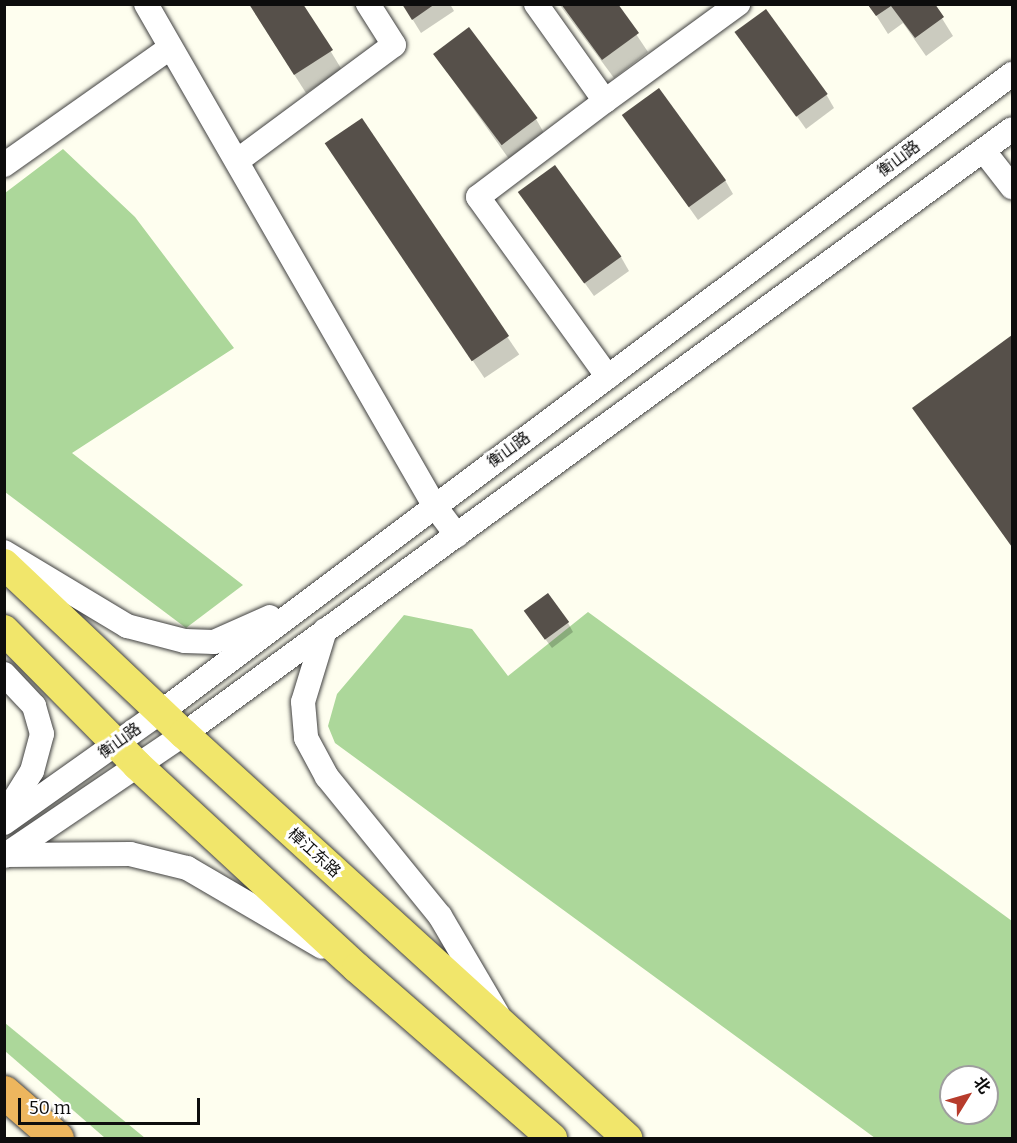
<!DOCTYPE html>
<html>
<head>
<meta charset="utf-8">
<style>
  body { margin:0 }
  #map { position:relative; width:1017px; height:1143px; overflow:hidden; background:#fefeef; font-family:Bitter,"Noto Sans SC",serif }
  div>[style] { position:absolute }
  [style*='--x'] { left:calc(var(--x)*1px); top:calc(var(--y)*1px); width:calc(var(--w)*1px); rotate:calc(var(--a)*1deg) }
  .forest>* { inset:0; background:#acd79a }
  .shadow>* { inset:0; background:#0003; transform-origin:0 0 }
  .building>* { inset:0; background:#56504a; transform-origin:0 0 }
  .roads { filter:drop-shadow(0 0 2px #404040) drop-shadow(0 0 2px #404040) }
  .minor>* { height:24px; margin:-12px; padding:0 12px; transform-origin:12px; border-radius:12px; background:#fff }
  .major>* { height:30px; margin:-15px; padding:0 15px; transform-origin:15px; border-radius:15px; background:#f1e66b }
  .highway>* { height:33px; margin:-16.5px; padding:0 16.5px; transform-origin:16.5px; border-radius:16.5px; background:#edb65e }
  span { translate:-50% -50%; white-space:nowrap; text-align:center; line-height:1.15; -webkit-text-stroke:6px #fff; paint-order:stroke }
  .street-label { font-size:16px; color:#0d0d0d }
  .frame { position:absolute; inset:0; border:6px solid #0d0d0d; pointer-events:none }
  .north { position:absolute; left:939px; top:1065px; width:60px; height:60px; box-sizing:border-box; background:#fff; border:2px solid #9e9e9e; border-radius:50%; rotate:53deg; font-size:16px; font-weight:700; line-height:24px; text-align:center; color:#0d0d0d }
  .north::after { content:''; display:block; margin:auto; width:21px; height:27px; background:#b73c2c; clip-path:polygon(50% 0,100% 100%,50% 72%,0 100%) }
  .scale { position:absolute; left:18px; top:1098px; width:182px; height:27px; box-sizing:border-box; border:3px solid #0d0d0d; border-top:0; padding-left:8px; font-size:18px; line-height:21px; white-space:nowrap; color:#0d0d0d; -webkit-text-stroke:4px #fff; paint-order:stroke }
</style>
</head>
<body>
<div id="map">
  <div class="forest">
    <div style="clip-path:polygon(63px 149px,135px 217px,234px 348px,72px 453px,243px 585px,186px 628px,5px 492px,5px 193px)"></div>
    <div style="clip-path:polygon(evenodd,588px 612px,1012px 921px,1012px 1138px,875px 1138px,335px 743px,328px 726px,337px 694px,404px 615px,472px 629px,508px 676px,588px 612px,951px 1077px,987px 1077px,987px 1113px,951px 1113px,951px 1077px)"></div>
    <div style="clip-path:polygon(5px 1023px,145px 1138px,105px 1138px,5px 1051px)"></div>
  </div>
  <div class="shadow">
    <div style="clip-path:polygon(249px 4px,302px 4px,342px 70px,306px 93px)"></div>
    <div style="clip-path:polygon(403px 4px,450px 4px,454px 11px,421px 33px)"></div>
    <div style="clip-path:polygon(559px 4px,616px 4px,648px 52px,614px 78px)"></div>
    <div style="clip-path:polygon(869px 4px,933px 4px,953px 36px,926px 56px,903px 23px,888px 34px)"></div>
    <div style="clip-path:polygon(737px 32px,826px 94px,834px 108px,806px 129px)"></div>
    <div style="clip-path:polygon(435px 55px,536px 119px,544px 133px,509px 159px)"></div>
    <div style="clip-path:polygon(624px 116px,725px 180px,733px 194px,698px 220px)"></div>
    <div style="left:361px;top:120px;width:283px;height:42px;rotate:56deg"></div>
    <div style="clip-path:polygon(520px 192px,621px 257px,629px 271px,594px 296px)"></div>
    <div style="clip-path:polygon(1012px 337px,1012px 547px,914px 408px)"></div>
    <div style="clip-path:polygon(531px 620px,568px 623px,573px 632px,552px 648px)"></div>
  </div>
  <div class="building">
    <div style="clip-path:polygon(249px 4px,303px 4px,333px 50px,294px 75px)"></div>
    <div style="clip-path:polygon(402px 4px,435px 4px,412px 20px)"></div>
    <div style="clip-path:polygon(561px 4px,618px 4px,639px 33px,602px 60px)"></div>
    <div style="clip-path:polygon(935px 4px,944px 17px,915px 38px,891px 6px,876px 16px,868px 5px)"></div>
    <div style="left:766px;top:9px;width:105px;height:39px;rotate:54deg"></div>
    <div style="left:469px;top:27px;width:114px;height:45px;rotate:53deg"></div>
    <div style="left:659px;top:88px;width:114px;height:46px;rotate:54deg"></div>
    <div style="left:362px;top:118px;width:263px;height:45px;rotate:56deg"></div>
    <div style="left:555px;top:165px;width:113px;height:46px;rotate:54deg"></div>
    <div style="clip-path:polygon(1012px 335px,1012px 547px,912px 408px)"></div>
    <div style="left:548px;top:593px;width:36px;height:30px;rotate:54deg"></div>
  </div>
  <div class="roads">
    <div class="minor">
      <div style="--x:146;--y:4;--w:578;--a:60.11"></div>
      <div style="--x:434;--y:505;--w:38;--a:53"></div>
      <div style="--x:536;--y:4;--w:119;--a:54.6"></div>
      <div style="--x:605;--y:101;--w:165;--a:-36.1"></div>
      <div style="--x:605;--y:101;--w:159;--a:142.9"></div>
      <div style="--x:478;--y:197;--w:222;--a:54.2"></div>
      <div style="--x:984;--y:151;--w:46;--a:52.1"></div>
      <div style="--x:237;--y:161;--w:195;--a:-36.5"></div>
      <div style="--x:394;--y:45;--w:49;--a:-122.4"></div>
      <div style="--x:4;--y:165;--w:203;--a:-35.2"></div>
      <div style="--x:4;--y:552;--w:144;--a:31"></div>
      <div style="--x:127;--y:626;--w:60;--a:14.5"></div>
      <div style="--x:185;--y:641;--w:29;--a:2"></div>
      <div style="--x:214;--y:642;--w:61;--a:-24.1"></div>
      <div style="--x:325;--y:630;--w:75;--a:107"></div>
      <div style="--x:303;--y:702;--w:36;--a:85"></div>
      <div style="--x:306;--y:738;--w:44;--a:61.7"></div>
      <div style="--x:327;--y:777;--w:179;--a:50.9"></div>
      <div style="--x:440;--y:916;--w:113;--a:59.6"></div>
      <div style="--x:4;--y:674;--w:44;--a:46.8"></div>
      <div style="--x:34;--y:706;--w:29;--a:74"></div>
      <div style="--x:42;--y:734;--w:38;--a:105"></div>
      <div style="--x:32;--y:771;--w:53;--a:121.9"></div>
      <div style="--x:4;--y:823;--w:192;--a:-35.3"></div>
      <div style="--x:161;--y:712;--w:1064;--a:-36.86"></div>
      <div style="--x:6;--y:855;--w:124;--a:-0.5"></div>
      <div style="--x:130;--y:854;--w:59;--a:13.8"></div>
      <div style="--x:187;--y:868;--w:156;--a:30.3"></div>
      <div style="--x:4;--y:856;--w:217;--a:-34.1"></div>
      <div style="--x:184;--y:734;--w:1025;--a:-36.15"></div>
    </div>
    <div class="major">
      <div style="--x:4;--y:564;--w:248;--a:43.4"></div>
      <div style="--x:184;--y:734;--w:600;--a:42.36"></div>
      <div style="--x:4;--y:630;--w:190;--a:45.4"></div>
      <div style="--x:137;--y:765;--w:299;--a:42.7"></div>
      <div style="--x:357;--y:968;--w:259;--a:41.1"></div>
    </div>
    <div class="highway">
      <div style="--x:4;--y:1092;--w:70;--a:41"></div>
    </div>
  </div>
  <div class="street-label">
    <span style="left:899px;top:159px;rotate:-37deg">衡山路</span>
    <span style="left:509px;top:450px;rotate:-36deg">衡山路</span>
    <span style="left:120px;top:741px;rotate:-36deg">衡山路</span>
    <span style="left:314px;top:853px;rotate:42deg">樟江东路</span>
  </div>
  <div class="frame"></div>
  <div class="north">北</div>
  <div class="scale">50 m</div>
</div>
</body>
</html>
